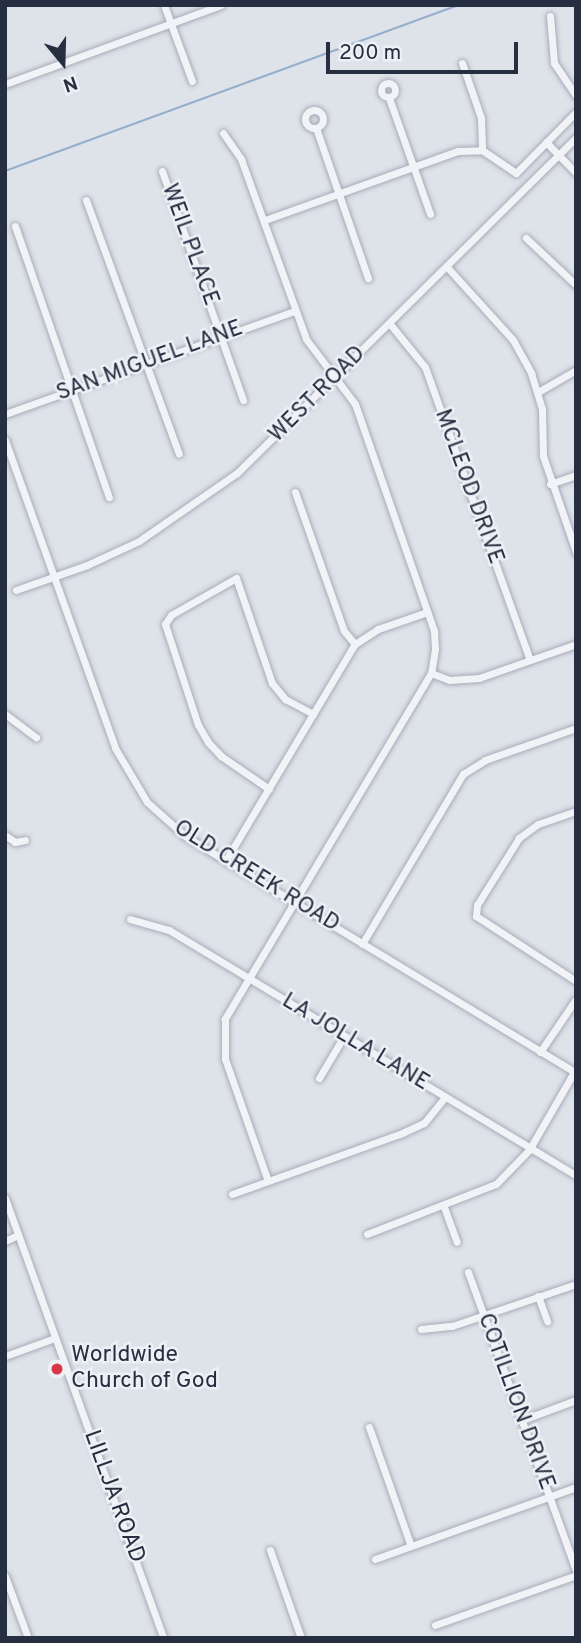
<!DOCTYPE html>
<html>
<head>
<meta charset="utf-8">
<style>
  body { margin:0 }
  #map { position:relative; width:581px; height:1643px; overflow:hidden; background:#dee2e9; font-family:Overpass,sans-serif }
  div>[style] { position:absolute }
  [style*='--x'] { left:calc(var(--x)*1px); top:calc(var(--y)*1px); width:calc(var(--w)*1px); rotate:calc(var(--a)*1deg) }
  .stream>* { height:2px; margin:-1px; padding:0 1px; transform-origin:1px; border-radius:1px; background:#95aecc }
  .roads { filter:drop-shadow(0 0 2px #a7acb7) drop-shadow(0 0 2px #a7acb7) }
  .minor>* { height:7px; margin:-3.5px; padding:0 3.5px; transform-origin:3.5px; border-radius:3.5px; background:#f1f3f7 }
  .minor>.ring { margin:-3.5px; padding:0; box-sizing:content-box; background:none; border:7px solid #f1f3f7; border-radius:50% }
  .dots>* { width:19px; height:19px; translate:-50% -50%; box-sizing:border-box; border:4px solid #edf1f6; border-radius:50% }
  span { translate:-50% -50%; white-space:nowrap; text-align:center; line-height:1.15; -webkit-text-stroke:5px #edf1f6; paint-order:stroke }
  .street-label { font-size:23px; color:#262e41 }
  .poi-label { font-size:23px; color:#262e41 }
  .left { translate:0 -50%; text-align:left }
  .frame { position:absolute; inset:0; border:7px solid #262e41; pointer-events:none }
  .north { position:absolute; left:28px; top:28px; width:70px; height:70px; -webkit-text-stroke:5px #edf1f6; paint-order:stroke; rotate:161deg; font-size:19px; font-weight:700; line-height:28px; text-align:center; color:#262e41 }
  .north::after { content:''; display:block; margin:auto; width:24px; height:32px; background:#262e41; clip-path:polygon(50% 0,100% 100%,50% 72%,0 100%) }
  .scale { position:absolute; left:326px; top:42px; width:192px; height:32px; box-sizing:border-box; border:4px solid #262e41; border-top:0; padding-left:9px; font-size:21px; line-height:24px; white-space:nowrap; color:#262e41; -webkit-text-stroke:5px #edf1f6; paint-order:stroke }
</style>
</head>
<body>
<div id="map">
  <div class="stream">
    <div style="--x:5;--y:171;--w:483;--a:-20.1"></div>
  </div>
  <div class="roads">
    <div class="minor">
      <div style="--x:164;--y:5;--w:81;--a:69.8"></div>
      <div style="--x:550;--y:16;--w:47;--a:85.1"></div>
      <div style="--x:554;--y:63;--w:40;--a:56"></div>
      <div style="--x:462;--y:63;--w:58;--a:70.9"></div>
      <div style="--x:481;--y:118;--w:32;--a:88"></div>
      <div class="ring" style="left:381px;top:83px;width:7px;height:7px"></div>
      <div style="--x:5;--y:84;--w:230;--a:-20.1"></div>
      <div style="--x:389;--y:98;--w:123;--a:70.5"></div>
      <div class="ring" style="left:305px;top:110px;width:11px;height:11px"></div>
      <div style="--x:316;--y:128;--w:159;--a:70.9"></div>
      <div style="--x:223;--y:133;--w:32;--a:55"></div>
      <div style="--x:241;--y:159;--w:191;--a:70.1"></div>
      <div style="--x:306;--y:339;--w:81;--a:53"></div>
      <div style="--x:355;--y:404;--w:240;--a:70.8"></div>
      <div style="--x:434;--y:631;--w:18;--a:87"></div>
      <div style="--x:435;--y:649;--w:24;--a:99"></div>
      <div style="--x:431;--y:673;--w:403;--a:120.8"></div>
      <div style="--x:225;--y:1019;--w:40;--a:90"></div>
      <div style="--x:225;--y:1059;--w:129;--a:70.6"></div>
      <div style="--x:546;--y:142;--w:43;--a:45.9"></div>
      <div style="--x:162;--y:171;--w:243;--a:70.5"></div>
      <div style="--x:86;--y:200;--w:270;--a:69.9"></div>
      <div style="--x:265;--y:220;--w:205;--a:-19.7"></div>
      <div style="--x:458;--y:151;--w:24;--a:-2"></div>
      <div style="--x:482;--y:150;--w:41;--a:34.1"></div>
      <div style="--x:516;--y:173;--w:86;--a:-45.5"></div>
      <div style="--x:15;--y:226;--w:287;--a:70.9"></div>
      <div style="--x:526;--y:238;--w:69;--a:43.2"></div>
      <div style="--x:447;--y:267;--w:98;--a:47.9"></div>
      <div style="--x:513;--y:340;--w:38;--a:61"></div>
      <div style="--x:531;--y:373;--w:38;--a:73"></div>
      <div style="--x:542;--y:409;--w:47;--a:88.8"></div>
      <div style="--x:543;--y:456;--w:102;--a:71"></div>
      <div style="--x:390;--y:324;--w:55;--a:50.9"></div>
      <div style="--x:425;--y:367;--w:311;--a:70.3"></div>
      <div style="--x:538;--y:392;--w:44;--a:-30.1"></div>
      <div style="--x:5;--y:414;--w:308;--a:-19.6"></div>
      <div style="--x:5;--y:440;--w:327;--a:70.3"></div>
      <div style="--x:115;--y:748;--w:63;--a:59.3"></div>
      <div style="--x:147;--y:802;--w:51;--a:41.8"></div>
      <div style="--x:185;--y:836;--w:457;--a:31.2"></div>
      <div style="--x:550;--y:484;--w:28;--a:-19"></div>
      <div style="--x:295;--y:492;--w:147;--a:70.6"></div>
      <div style="--x:344;--y:631;--w:17;--a:50"></div>
      <div style="--x:16;--y:590;--w:75;--a:-19.4"></div>
      <div style="--x:87;--y:565;--w:57;--a:-24.8"></div>
      <div style="--x:139;--y:541;--w:119;--a:-34.8"></div>
      <div style="--x:237;--y:473;--w:477;--a:-44.7"></div>
      <div style="--x:431;--y:673;--w:19;--a:21"></div>
      <div style="--x:449;--y:680;--w:30;--a:-4"></div>
      <div style="--x:479;--y:678;--w:103;--a:-19.3"></div>
      <div style="--x:5;--y:714;--w:39;--a:37"></div>
      <div style="--x:269;--y:789;--w:58;--a:-145.5"></div>
      <div style="--x:221;--y:756;--w:19;--a:-133"></div>
      <div style="--x:208;--y:742;--w:20;--a:-120"></div>
      <div style="--x:198;--y:725;--w:106;--a:-108.1"></div>
      <div style="--x:165;--y:624;--w:11;--a:-56"></div>
      <div style="--x:171;--y:615;--w:75;--a:-29.6"></div>
      <div style="--x:236;--y:578;--w:111;--a:71.1"></div>
      <div style="--x:272;--y:683;--w:21;--a:51"></div>
      <div style="--x:285;--y:699;--w:32;--a:28"></div>
      <div style="--x:576;--y:811;--w:40;--a:161.1"></div>
      <div style="--x:538;--y:824;--w:24;--a:144"></div>
      <div style="--x:519;--y:838;--w:79;--a:122.1"></div>
      <div style="--x:477;--y:905;--w:11;--a:95"></div>
      <div style="--x:476;--y:916;--w:119;--a:33"></div>
      <div style="--x:5;--y:835;--w:12;--a:35"></div>
      <div style="--x:15;--y:842;--w:10;--a:-11"></div>
      <div style="--x:226;--y:860;--w:252;--a:-59.2"></div>
      <div style="--x:355;--y:644;--w:27;--a:-33"></div>
      <div style="--x:378;--y:629;--w:52;--a:-19.1"></div>
      <div style="--x:130;--y:919;--w:41;--a:15.8"></div>
      <div style="--x:169;--y:930;--w:476;--a:31.1"></div>
      <div style="--x:362;--y:944;--w:198;--a:-59.3"></div>
      <div style="--x:463;--y:774;--w:26;--a:-32"></div>
      <div style="--x:485;--y:760;--w:96;--a:-19.4"></div>
      <div style="--x:540;--y:1052;--w:64;--a:-55.8"></div>
      <div style="--x:319;--y:1078;--w:49;--a:-59.2"></div>
      <div style="--x:232;--y:1194;--w:178;--a:-19.7"></div>
      <div style="--x:400;--y:1134;--w:26;--a:-25"></div>
      <div style="--x:424;--y:1123;--w:33;--a:-51"></div>
      <div style="--x:5;--y:1198;--w:468;--a:70.2"></div>
      <div style="--x:444;--y:1207;--w:37;--a:70"></div>
      <div style="--x:367;--y:1234;--w:138;--a:-21.2"></div>
      <div style="--x:496;--y:1184;--w:47;--a:-45.9"></div>
      <div style="--x:529;--y:1150;--w:90;--a:-60"></div>
      <div style="--x:5;--y:1241;--w:14;--a:-25"></div>
      <div style="--x:468;--y:1272;--w:318;--a:70.1"></div>
      <div style="--x:538;--y:1296;--w:27;--a:70"></div>
      <div style="--x:421;--y:1329;--w:31;--a:-6"></div>
      <div style="--x:452;--y:1326;--w:131;--a:-18.7"></div>
      <div style="--x:5;--y:1356;--w:53;--a:-19.8"></div>
      <div style="--x:522;--y:1420;--w:58;--a:-20.3"></div>
      <div style="--x:369;--y:1427;--w:126;--a:70.6"></div>
      <div style="--x:270;--y:1550;--w:93;--a:70.6"></div>
      <div style="--x:375;--y:1559;--w:214;--a:-19.7"></div>
      <div style="--x:5;--y:1576;--w:66;--a:69.6"></div>
      <div style="--x:435;--y:1625;--w:150;--a:-19.5"></div>
    </div>
  </div>
  <div class="dots">
    <div style="left:57px;top:1369px;background:#d93749"></div>
  </div>
  <div class="street-label">
    <span style="left:189px;top:245px;rotate:70deg">WEIL PLACE</span>
    <span style="left:150px;top:362px;rotate:-20deg">SAN MIGUEL LANE</span>
    <span style="left:318px;top:395px;rotate:-45deg">WEST ROAD</span>
    <span style="left:468px;top:487px;rotate:70deg">MCLEOD DRIVE</span>
    <span style="left:256px;top:877px;rotate:32deg">OLD CREEK ROAD</span>
    <span style="left:355px;top:1043px;rotate:31deg">LA JOLLA LANE</span>
    <span style="left:515px;top:1402px;rotate:70deg">COTILLION DRIVE</span>
    <span style="left:113px;top:1497px;rotate:70deg">LILLJA ROAD</span>
  </div>
  <div class="poi-label">
    <span class="left" style="left:71px;top:1369px">Worldwide<br>Church of God</span>
  </div>
  <div class="frame"></div>
  <div class="north">N</div>
  <div class="scale">200 m</div>
</div>
</body>
</html>
